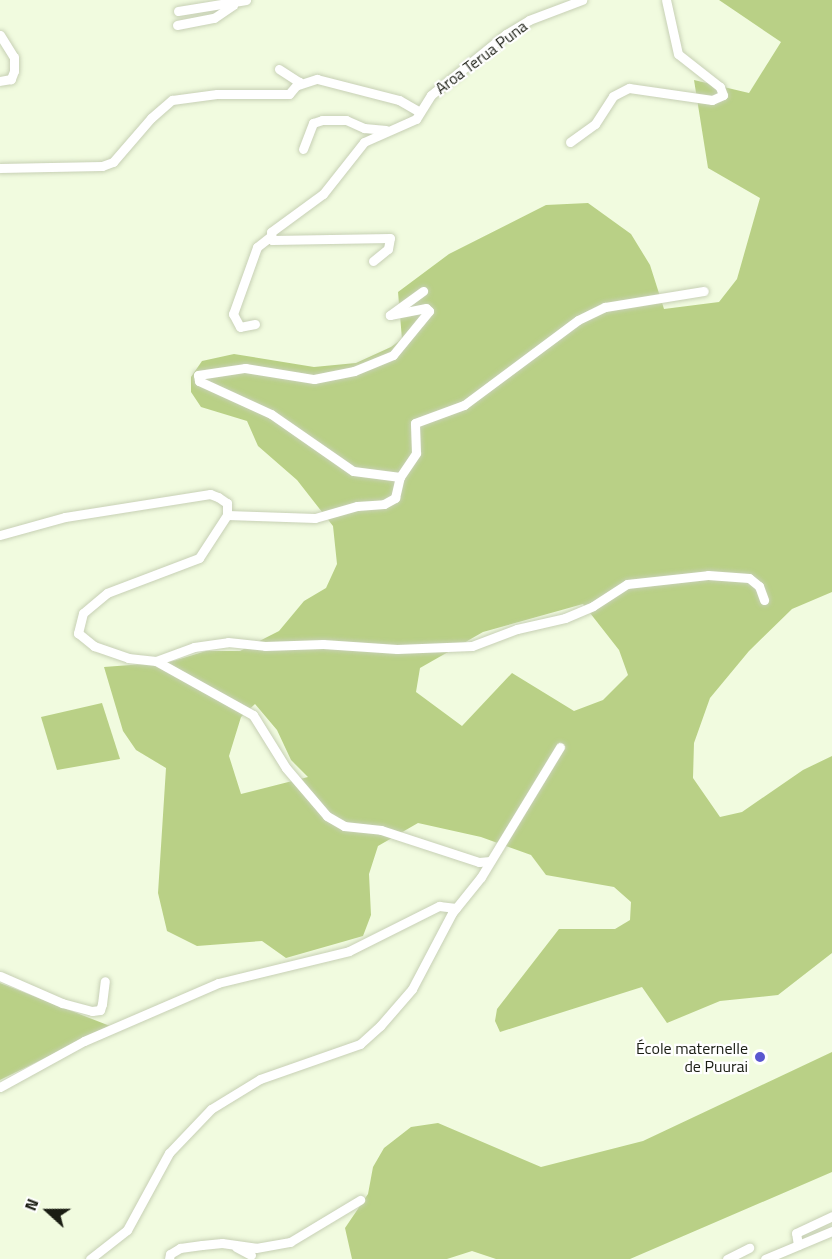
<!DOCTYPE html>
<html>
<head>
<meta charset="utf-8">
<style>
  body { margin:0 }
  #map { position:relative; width:832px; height:1259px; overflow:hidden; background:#f1fbdf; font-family:"Titillium Web",sans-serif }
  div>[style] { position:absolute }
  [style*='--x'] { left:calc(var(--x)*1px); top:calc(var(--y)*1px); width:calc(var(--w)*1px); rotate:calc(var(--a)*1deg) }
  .green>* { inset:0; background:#b9d086 }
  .roads { filter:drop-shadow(0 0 2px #c7d0b5) drop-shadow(0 0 2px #c7d0b5) }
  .minor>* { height:9px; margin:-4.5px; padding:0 4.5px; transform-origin:4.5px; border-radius:4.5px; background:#fff }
  .dots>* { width:16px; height:16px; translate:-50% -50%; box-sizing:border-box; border:3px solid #fff; border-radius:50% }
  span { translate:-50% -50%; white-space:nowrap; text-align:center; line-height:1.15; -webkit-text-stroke:4.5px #fff; paint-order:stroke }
  .street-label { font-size:16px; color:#1a1d13 }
  .poi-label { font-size:16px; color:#1a1d13 }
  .right { translate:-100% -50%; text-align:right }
  .north { position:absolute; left:18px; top:1181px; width:60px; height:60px; -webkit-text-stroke:4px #fff; paint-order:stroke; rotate:291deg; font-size:16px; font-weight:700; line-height:24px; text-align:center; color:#1a1d13 }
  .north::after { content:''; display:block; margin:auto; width:21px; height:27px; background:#1a1d13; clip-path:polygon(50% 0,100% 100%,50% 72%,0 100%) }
</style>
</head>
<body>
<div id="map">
  <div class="green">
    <div style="clip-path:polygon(evenodd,719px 0,832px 0,832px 592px,792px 609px,749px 651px,710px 698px,694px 743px,693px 778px,720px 817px,742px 812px,803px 770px,832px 756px,832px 953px,778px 995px,720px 1001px,667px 1023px,642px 987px,500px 1032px,495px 1021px,497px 1009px,559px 929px,615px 929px,630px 920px,631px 902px,614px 887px,546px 875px,531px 855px,481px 837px,418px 823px,378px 846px,369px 874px,371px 915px,363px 936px,286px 958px,262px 941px,197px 946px,167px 931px,158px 893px,166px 768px,136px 750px,123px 731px,104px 667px,170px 662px,206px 651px,240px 651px,279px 631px,304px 601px,326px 588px,337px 564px,333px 526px,297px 480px,258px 446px,247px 421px,201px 407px,191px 392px,191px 377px,202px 361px,234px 354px,314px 367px,356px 363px,391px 347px,402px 339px,398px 292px,449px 254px,546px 205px,588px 203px,631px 234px,650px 265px,664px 309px,719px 302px,737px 279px,760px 198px,708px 168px,694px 80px,749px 93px,781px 42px,719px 0,583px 604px,619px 650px,628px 675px,603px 700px,574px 711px,512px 673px,462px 726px,416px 692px,420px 668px,483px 632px,583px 604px,719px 0,255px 704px,277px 730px,291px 760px,308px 777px,241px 794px,229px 756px,241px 717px,255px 704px)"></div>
    <div style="clip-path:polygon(102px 703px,120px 759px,57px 770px,41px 717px)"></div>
    <div style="clip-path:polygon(0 983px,110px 1026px,0 1080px)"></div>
    <div style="clip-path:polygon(832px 1052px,832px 1172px,630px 1259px,496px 1259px,472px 1251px,447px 1259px,352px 1259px,345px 1228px,368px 1194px,373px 1167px,384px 1148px,411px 1127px,438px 1123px,541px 1167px,643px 1141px)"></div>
  </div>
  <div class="roads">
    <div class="minor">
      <div style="--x:178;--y:11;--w:69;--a:-9.2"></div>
      <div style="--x:177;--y:25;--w:38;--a:-11"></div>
      <div style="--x:214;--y:18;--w:23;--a:-34"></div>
      <div style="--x:0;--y:35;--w:26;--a:58"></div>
      <div style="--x:14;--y:57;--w:14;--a:90"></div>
      <div style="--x:14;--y:71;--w:9;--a:111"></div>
      <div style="--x:11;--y:79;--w:11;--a:170"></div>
      <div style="--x:298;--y:85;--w:20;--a:-18"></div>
      <div style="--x:317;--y:79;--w:85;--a:14.4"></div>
      <div style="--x:399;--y:100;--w:24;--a:30"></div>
      <div style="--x:570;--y:142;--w:31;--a:-36"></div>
      <div style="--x:595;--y:124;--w:33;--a:-57"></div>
      <div style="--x:613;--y:96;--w:18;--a:-27"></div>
      <div style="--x:629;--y:88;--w:84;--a:8.2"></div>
      <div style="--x:712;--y:100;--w:12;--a:-24"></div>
      <div style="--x:723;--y:95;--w:9;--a:-111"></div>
      <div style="--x:720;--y:87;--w:53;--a:-141.8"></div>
      <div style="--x:678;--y:54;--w:55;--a:-102.5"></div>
      <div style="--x:303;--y:149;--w:28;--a:-69"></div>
      <div style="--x:313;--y:123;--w:9;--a:-18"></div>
      <div style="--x:322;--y:120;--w:24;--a:0"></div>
      <div style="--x:346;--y:120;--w:20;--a:24"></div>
      <div style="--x:364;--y:128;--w:22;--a:5"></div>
      <div style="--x:0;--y:168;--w:102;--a:-1.1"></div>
      <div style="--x:102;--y:166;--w:12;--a:-20"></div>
      <div style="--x:113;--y:162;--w:58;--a:-49.2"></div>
      <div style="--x:151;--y:118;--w:28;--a:-41"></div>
      <div style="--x:172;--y:100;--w:45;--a:-7.6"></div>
      <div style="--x:217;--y:94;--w:72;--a:0"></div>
      <div style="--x:289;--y:94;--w:16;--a:-50"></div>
      <div style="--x:299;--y:82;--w:24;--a:-147"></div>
      <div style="--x:373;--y:261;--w:19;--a:-39"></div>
      <div style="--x:388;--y:249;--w:11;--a:-80"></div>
      <div style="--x:390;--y:238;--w:118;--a:179"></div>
      <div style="--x:272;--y:240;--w:8;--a:-97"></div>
      <div style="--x:271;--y:232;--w:64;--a:-36.2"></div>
      <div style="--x:323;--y:194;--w:66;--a:-51.7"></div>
      <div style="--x:364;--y:142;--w:57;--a:-23.9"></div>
      <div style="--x:416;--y:119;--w:28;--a:-58"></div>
      <div style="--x:431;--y:95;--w:97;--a:-39.1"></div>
      <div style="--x:506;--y:34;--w:27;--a:-31"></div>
      <div style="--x:529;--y:20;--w:57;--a:-20.7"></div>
      <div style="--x:255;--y:324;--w:15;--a:169"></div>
      <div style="--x:240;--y:327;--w:15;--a:-118"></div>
      <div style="--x:233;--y:314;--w:71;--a:-70.3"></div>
      <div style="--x:257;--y:247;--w:18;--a:-38"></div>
      <div style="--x:400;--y:477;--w:47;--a:-172.7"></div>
      <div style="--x:353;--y:471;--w:100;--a:-145.2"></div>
      <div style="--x:271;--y:414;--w:79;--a:-155.4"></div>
      <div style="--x:199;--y:381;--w:6;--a:-99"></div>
      <div style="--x:198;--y:375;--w:48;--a:-8.5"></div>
      <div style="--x:245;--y:368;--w:70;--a:9.1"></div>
      <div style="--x:314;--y:379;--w:41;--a:-11.3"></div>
      <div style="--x:354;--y:371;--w:42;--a:-22.3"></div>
      <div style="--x:393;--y:355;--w:57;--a:-50.7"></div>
      <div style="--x:429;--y:311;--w:4;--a:-135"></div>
      <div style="--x:426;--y:308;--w:37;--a:169"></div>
      <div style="--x:390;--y:315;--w:41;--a:-36"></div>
      <div style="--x:227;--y:515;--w:88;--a:2"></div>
      <div style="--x:315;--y:518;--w:44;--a:-15.9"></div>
      <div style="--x:357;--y:506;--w:27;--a:-4"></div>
      <div style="--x:384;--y:504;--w:13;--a:-29"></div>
      <div style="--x:395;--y:498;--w:22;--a:-77"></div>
      <div style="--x:400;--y:477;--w:29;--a:-56"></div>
      <div style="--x:416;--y:453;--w:30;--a:-92"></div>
      <div style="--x:415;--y:423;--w:52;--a:-20.2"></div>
      <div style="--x:464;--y:405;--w:142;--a:-36.7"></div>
      <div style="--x:578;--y:320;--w:30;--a:-26"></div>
      <div style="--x:605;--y:307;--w:100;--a:-9.2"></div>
      <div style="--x:0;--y:535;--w:67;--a:-15.5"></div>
      <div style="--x:65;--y:517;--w:147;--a:-9"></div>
      <div style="--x:210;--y:494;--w:9;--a:21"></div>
      <div style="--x:218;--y:497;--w:11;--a:34"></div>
      <div style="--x:227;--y:503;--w:12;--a:90"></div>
      <div style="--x:227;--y:515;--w:51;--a:123.1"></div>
      <div style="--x:199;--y:558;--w:98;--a:159.2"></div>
      <div style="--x:107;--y:593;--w:31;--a:140"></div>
      <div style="--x:83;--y:613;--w:21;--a:104"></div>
      <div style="--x:78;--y:633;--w:21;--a:39"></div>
      <div style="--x:94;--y:646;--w:36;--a:19"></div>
      <div style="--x:128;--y:658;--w:28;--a:6"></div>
      <div style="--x:156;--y:661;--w:111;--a:29.1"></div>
      <div style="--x:253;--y:715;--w:62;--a:58.1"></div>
      <div style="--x:286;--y:768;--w:63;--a:49.5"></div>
      <div style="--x:327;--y:816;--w:20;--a:30"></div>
      <div style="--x:344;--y:826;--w:37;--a:6"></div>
      <div style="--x:381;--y:830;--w:103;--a:18.1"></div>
      <div style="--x:479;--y:862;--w:11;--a:-5"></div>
      <div style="--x:156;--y:661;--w:40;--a:-20.2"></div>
      <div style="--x:194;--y:647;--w:34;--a:-8"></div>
      <div style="--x:228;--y:642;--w:37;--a:6"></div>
      <div style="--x:265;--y:646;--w:58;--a:-2"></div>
      <div style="--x:323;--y:644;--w:74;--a:3.9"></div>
      <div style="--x:397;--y:649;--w:75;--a:-2.3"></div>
      <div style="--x:472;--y:646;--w:48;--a:-20.7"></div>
      <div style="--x:517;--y:629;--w:49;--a:-12.9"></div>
      <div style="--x:565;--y:618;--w:30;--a:-23"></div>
      <div style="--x:593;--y:606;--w:40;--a:-32.9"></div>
      <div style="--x:627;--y:584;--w:81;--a:-6.3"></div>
      <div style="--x:708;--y:575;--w:41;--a:4.2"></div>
      <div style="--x:749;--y:578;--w:13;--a:39"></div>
      <div style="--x:759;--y:586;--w:15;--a:70"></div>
      <div style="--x:0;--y:976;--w:68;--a:23.5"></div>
      <div style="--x:62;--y:1003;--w:31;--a:15"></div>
      <div style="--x:92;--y:1011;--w:8;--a:-7"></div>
      <div style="--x:100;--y:1010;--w:6;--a:-72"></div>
      <div style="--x:102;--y:1004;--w:23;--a:-83"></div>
      <div style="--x:0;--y:1087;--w:96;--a:-28.7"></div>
      <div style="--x:84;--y:1041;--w:146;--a:-23.4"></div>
      <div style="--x:218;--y:983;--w:135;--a:-13.7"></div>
      <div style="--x:349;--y:951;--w:101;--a:-26.6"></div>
      <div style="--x:439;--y:906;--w:17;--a:7"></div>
      <div style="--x:798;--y:1245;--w:12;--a:-99"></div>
      <div style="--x:796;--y:1233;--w:40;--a:-25"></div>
      <div style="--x:236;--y:1247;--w:17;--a:28"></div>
      <div style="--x:90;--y:1259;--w:47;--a:-38.1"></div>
      <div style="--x:127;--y:1230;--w:88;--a:-61.4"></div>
      <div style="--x:169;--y:1153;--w:61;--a:-46.3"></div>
      <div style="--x:211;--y:1109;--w:57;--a:-31.5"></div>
      <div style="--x:260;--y:1079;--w:106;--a:-19.3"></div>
      <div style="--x:360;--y:1044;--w:27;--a:-42"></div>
      <div style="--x:380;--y:1026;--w:49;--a:-49.1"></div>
      <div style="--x:412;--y:989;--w:86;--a:-62.2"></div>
      <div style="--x:452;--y:913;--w:46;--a:-51.1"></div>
      <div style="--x:481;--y:877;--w:152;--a:-58.7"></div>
      <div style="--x:169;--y:1259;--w:5;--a:-79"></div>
      <div style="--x:170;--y:1254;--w:12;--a:-31"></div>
      <div style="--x:180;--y:1248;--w:22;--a:-8"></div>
      <div style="--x:202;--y:1245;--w:20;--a:-6"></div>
      <div style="--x:222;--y:1243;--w:34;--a:8"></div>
      <div style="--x:256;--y:1248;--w:35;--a:-10"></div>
      <div style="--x:290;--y:1242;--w:82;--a:-31"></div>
      <div style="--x:727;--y:1259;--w:25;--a:-27"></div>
      <div style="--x:765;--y:1259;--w:73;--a:-22.7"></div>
    </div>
  </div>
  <div class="dots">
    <div style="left:760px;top:1057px;background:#5a57cf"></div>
  </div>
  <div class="street-label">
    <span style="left:481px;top:57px;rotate:-37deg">Aroa Terua Puna</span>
  </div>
  <div class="poi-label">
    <span class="right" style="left:748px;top:1057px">École maternelle<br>de Puurai</span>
  </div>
  <div class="north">N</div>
</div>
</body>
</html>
